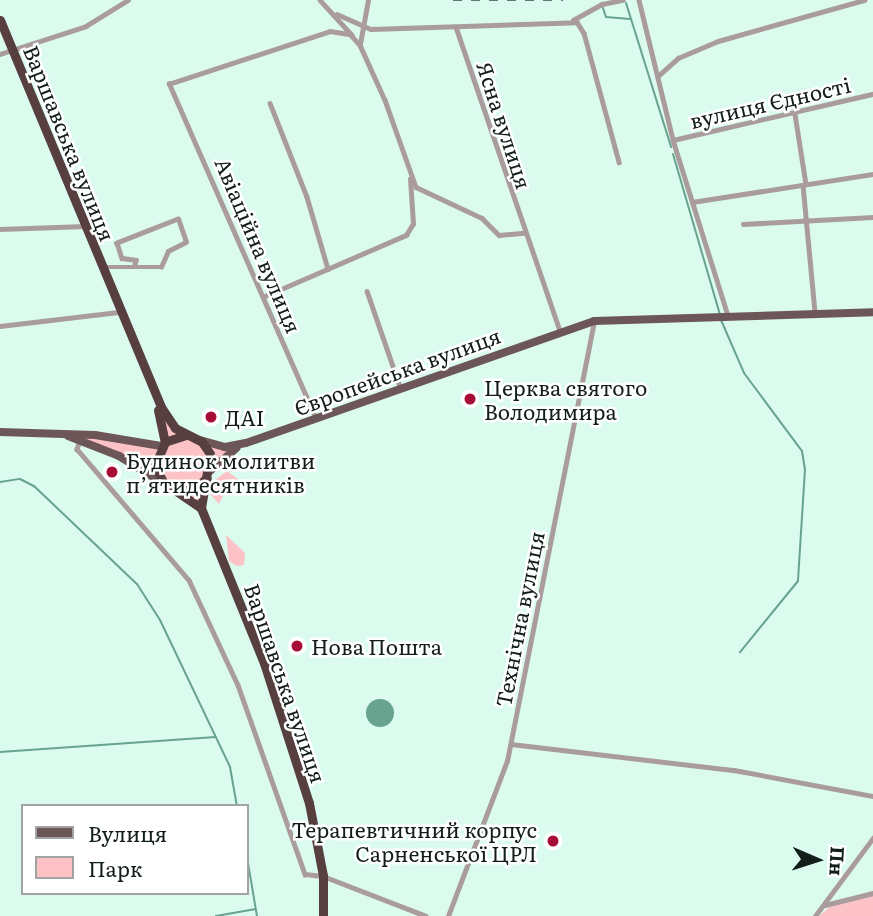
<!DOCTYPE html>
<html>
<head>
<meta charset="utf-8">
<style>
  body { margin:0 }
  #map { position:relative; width:873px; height:916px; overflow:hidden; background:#dbfbef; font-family:Literata,serif }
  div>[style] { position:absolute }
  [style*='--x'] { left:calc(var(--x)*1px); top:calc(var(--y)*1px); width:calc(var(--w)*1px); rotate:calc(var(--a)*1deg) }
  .green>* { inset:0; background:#fdc2c5 }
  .water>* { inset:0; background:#68a38f }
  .round { border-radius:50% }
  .stream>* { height:2px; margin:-1px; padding:0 1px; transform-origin:1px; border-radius:1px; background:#68a38f }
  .street>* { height:4.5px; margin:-2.25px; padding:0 2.25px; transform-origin:2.25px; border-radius:2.25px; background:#aa9c9d }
  .primary>* { height:8px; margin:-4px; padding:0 4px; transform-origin:4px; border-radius:4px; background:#6d5657 }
  .highway>* { height:9px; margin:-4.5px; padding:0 4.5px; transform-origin:4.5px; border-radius:4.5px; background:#573e3f }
  .rail>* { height:2px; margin-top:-1px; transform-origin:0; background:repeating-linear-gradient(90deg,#637870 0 9px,transparent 0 18px) }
  .dots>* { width:19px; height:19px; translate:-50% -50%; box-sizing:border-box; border:4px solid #fff; border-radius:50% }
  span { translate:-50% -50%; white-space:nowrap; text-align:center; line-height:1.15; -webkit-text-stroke:5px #fff; paint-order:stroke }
  .street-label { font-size:21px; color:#121e1a }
  .poi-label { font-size:21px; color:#121e1a }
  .left { translate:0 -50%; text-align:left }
  .right { translate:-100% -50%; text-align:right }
  .legend { position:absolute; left:21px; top:804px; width:228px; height:91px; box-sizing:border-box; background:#fff; border:2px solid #a0a5a3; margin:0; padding:9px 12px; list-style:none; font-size:21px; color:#121e1a }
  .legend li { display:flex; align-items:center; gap:14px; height:35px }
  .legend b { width:35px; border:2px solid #a0a5a3 }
  .north { position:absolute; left:782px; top:825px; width:70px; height:70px; -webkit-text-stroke:5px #fff; paint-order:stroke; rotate:93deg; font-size:19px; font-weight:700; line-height:28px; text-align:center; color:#121e1a }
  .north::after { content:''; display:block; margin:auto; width:24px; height:32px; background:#121e1a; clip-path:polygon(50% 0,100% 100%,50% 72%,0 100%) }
</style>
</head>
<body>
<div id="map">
  <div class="green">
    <div style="clip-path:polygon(158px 410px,180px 432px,235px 446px,210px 471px,201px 508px,132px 463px,72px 437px,95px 435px,161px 446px)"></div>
    <div style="clip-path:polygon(227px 471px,239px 480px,229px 493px,225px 491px,219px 504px,211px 495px,211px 483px)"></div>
    <div style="clip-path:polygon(226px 535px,245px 553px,244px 565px,237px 566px,229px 561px)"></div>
    <div style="clip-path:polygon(873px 895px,873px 916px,819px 916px,832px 905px)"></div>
  </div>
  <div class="water">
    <div class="round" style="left:366px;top:699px;width:28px;height:28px"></div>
  </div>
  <div class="stream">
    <div style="--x:626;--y:3;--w:151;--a:72.6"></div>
    <div style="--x:603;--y:8;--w:9;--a:72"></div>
    <div style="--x:606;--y:17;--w:24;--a:5"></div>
    <div style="--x:673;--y:154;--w:168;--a:73.7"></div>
    <div style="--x:721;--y:320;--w:58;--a:66.5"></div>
    <div style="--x:744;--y:373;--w:97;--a:53.4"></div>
    <div style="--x:802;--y:451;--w:18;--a:81"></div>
    <div style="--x:805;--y:469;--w:112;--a:93.6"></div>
    <div style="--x:798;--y:581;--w:92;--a:129.2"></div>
    <div style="--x:0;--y:482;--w:20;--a:-9"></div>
    <div style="--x:20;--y:479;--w:16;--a:27"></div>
    <div style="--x:34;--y:486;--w:142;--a:43.6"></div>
    <div style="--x:137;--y:584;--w:43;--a:57.4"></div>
    <div style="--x:160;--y:620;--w:163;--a:64.5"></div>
    <div style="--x:230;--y:767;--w:40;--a:80"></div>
    <div style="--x:0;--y:752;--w:216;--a:-4"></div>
    <div style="--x:247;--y:857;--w:60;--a:80.4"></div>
    <div style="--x:216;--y:916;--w:39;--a:-10"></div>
  </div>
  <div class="street">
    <div style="--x:320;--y:0;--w:47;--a:47.6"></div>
    <div style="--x:639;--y:0;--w:144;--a:76.3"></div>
    <div style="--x:673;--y:140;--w:183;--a:72.6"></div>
    <div style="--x:337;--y:14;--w:37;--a:24"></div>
    <div style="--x:371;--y:29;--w:206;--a:-1.9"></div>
    <div style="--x:577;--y:22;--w:13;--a:58"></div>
    <div style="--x:584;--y:33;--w:134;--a:74.8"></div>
    <div style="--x:573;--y:20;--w:33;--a:-29"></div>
    <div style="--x:602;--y:4;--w:21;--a:-11"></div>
    <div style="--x:456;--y:27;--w:321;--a:71.1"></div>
    <div style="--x:360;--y:44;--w:45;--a:-79.7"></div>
    <div style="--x:0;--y:54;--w:90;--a:-18"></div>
    <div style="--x:86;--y:26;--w:49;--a:-31.8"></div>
    <div style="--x:658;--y:76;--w:27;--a:-42"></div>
    <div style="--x:678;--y:58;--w:43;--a:-23"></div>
    <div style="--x:718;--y:41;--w:152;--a:-15.7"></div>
    <div style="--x:270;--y:103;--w:101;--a:68.5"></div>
    <div style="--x:307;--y:197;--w:75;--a:73.7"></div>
    <div style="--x:795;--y:114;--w:71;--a:81.1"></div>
    <div style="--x:673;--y:140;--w:205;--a:-13"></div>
    <div style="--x:803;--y:185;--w:128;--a:84.6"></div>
    <div style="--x:692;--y:202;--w:183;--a:-8.8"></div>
    <div style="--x:743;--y:224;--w:130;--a:-3.1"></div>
    <div style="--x:0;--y:229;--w:86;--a:-2"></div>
    <div style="--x:103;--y:267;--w:58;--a:0"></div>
    <div style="--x:161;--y:267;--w:17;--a:-66"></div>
    <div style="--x:168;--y:251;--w:20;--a:-27"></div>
    <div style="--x:186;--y:242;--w:24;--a:-109"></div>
    <div style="--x:178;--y:219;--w:66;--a:158.5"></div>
    <div style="--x:117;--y:243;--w:16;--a:72"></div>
    <div style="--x:122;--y:258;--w:14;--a:8"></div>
    <div style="--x:136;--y:260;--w:5;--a:101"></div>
    <div style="--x:367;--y:291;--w:104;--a:70.9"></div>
    <div style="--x:265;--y:296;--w:154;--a:-23.4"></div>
    <div style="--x:406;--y:235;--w:13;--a:-58"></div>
    <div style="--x:413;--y:224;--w:45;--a:-93.8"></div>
    <div style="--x:0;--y:326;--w:121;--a:-6.7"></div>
    <div style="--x:316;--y:419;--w:366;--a:-113.7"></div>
    <div style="--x:169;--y:84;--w:169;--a:-18.2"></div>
    <div style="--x:330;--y:31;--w:20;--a:9"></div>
    <div style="--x:350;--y:34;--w:15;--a:48"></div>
    <div style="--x:360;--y:45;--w:60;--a:65.6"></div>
    <div style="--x:385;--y:100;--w:92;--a:70.4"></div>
    <div style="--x:416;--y:187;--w:73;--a:25.2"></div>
    <div style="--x:482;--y:218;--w:24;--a:45"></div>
    <div style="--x:499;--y:235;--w:25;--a:-5"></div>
    <div style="--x:80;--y:441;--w:9;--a:111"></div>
    <div style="--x:77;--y:449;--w:172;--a:49.5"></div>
    <div style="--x:189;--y:580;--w:116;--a:65"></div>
    <div style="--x:238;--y:685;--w:201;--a:70.5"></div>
    <div style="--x:305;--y:874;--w:18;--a:6"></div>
    <div style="--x:323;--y:876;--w:110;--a:21.2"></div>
    <div style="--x:511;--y:744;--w:225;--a:6.7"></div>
    <div style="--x:734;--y:770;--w:141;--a:10.6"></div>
    <div style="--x:825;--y:905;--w:49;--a:-14"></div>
    <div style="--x:448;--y:916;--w:166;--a:-69.2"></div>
    <div style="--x:507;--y:761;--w:449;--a:-78.8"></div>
    <div style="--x:815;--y:916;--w:97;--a:-53.4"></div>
  </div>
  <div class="primary">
    <div style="--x:0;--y:432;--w:95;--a:1.8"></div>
    <div style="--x:95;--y:435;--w:67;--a:9.5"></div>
    <div style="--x:68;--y:436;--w:55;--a:21.4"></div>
    <div style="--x:119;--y:456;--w:55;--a:31.7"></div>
    <div style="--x:200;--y:440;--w:26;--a:16"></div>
    <div style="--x:225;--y:447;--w:21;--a:-11"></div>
    <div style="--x:246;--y:443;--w:369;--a:-19.3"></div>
    <div style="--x:594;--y:321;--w:279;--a:-1.8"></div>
    <div style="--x:210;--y:471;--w:35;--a:-41"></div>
  </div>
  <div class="highway">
    <div style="--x:0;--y:20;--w:419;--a:67.4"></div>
    <div style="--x:161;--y:407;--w:25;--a:56"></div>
    <div style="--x:175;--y:428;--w:30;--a:27"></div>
    <div style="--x:202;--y:442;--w:14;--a:56"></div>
    <div style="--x:210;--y:454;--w:55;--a:99.5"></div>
    <div style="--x:158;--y:410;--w:33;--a:78"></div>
    <div style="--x:186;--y:435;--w:22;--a:162"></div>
    <div style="--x:165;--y:442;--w:26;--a:113"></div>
    <div style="--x:155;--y:466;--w:18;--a:63"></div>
    <div style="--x:163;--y:482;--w:46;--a:34.4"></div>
    <div style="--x:177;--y:490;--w:15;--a:0"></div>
    <div style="--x:192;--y:490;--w:19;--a:-39"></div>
    <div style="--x:201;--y:508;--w:167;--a:67.9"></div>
    <div style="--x:264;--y:663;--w:147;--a:72.2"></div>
    <div style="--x:309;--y:803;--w:74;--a:79.1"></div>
    <div style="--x:323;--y:876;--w:40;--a:90"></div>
  </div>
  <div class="rail">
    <div style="--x:453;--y:0;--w:110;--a:0"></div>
  </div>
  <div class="dots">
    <div style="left:470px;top:399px;background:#a60d37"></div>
    <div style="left:211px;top:417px;background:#a60d37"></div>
    <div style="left:112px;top:472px;background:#a60d37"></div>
    <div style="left:297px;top:646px;background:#a60d37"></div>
    <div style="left:553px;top:841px;background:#a60d37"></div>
  </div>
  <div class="street-label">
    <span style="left:770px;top:102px;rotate:-13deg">вулиця Єдності</span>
    <span style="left:505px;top:125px;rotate:72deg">Ясна вулиця</span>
    <span style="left:70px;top:143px;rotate:68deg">Варшавська вулиця</span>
    <span style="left:259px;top:245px;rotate:67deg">Авіаційна вулиця</span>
    <span style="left:397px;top:371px;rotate:-20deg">Європейська вулиця</span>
    <span style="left:519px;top:619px;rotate:-79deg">Технічна вулиця</span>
    <span style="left:286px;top:683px;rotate:71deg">Варшавська вулиця</span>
  </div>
  <div class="poi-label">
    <span class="left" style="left:484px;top:399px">Церква святого<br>Володимира</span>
    <span class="left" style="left:225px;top:417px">ДАІ</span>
    <span class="left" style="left:126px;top:472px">Будинок молитви<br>п’ятидесятників</span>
    <span class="left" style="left:311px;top:646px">Нова Пошта</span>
    <span class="right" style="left:537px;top:841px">Терапевтичний корпус<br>Сарненської ЦРЛ</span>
  </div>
  <ul class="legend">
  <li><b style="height:9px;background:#6d5657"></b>Вулиця</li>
  <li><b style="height:19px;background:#fdc2c5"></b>Парк</li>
  </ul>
  <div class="north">Пн</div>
</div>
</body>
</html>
